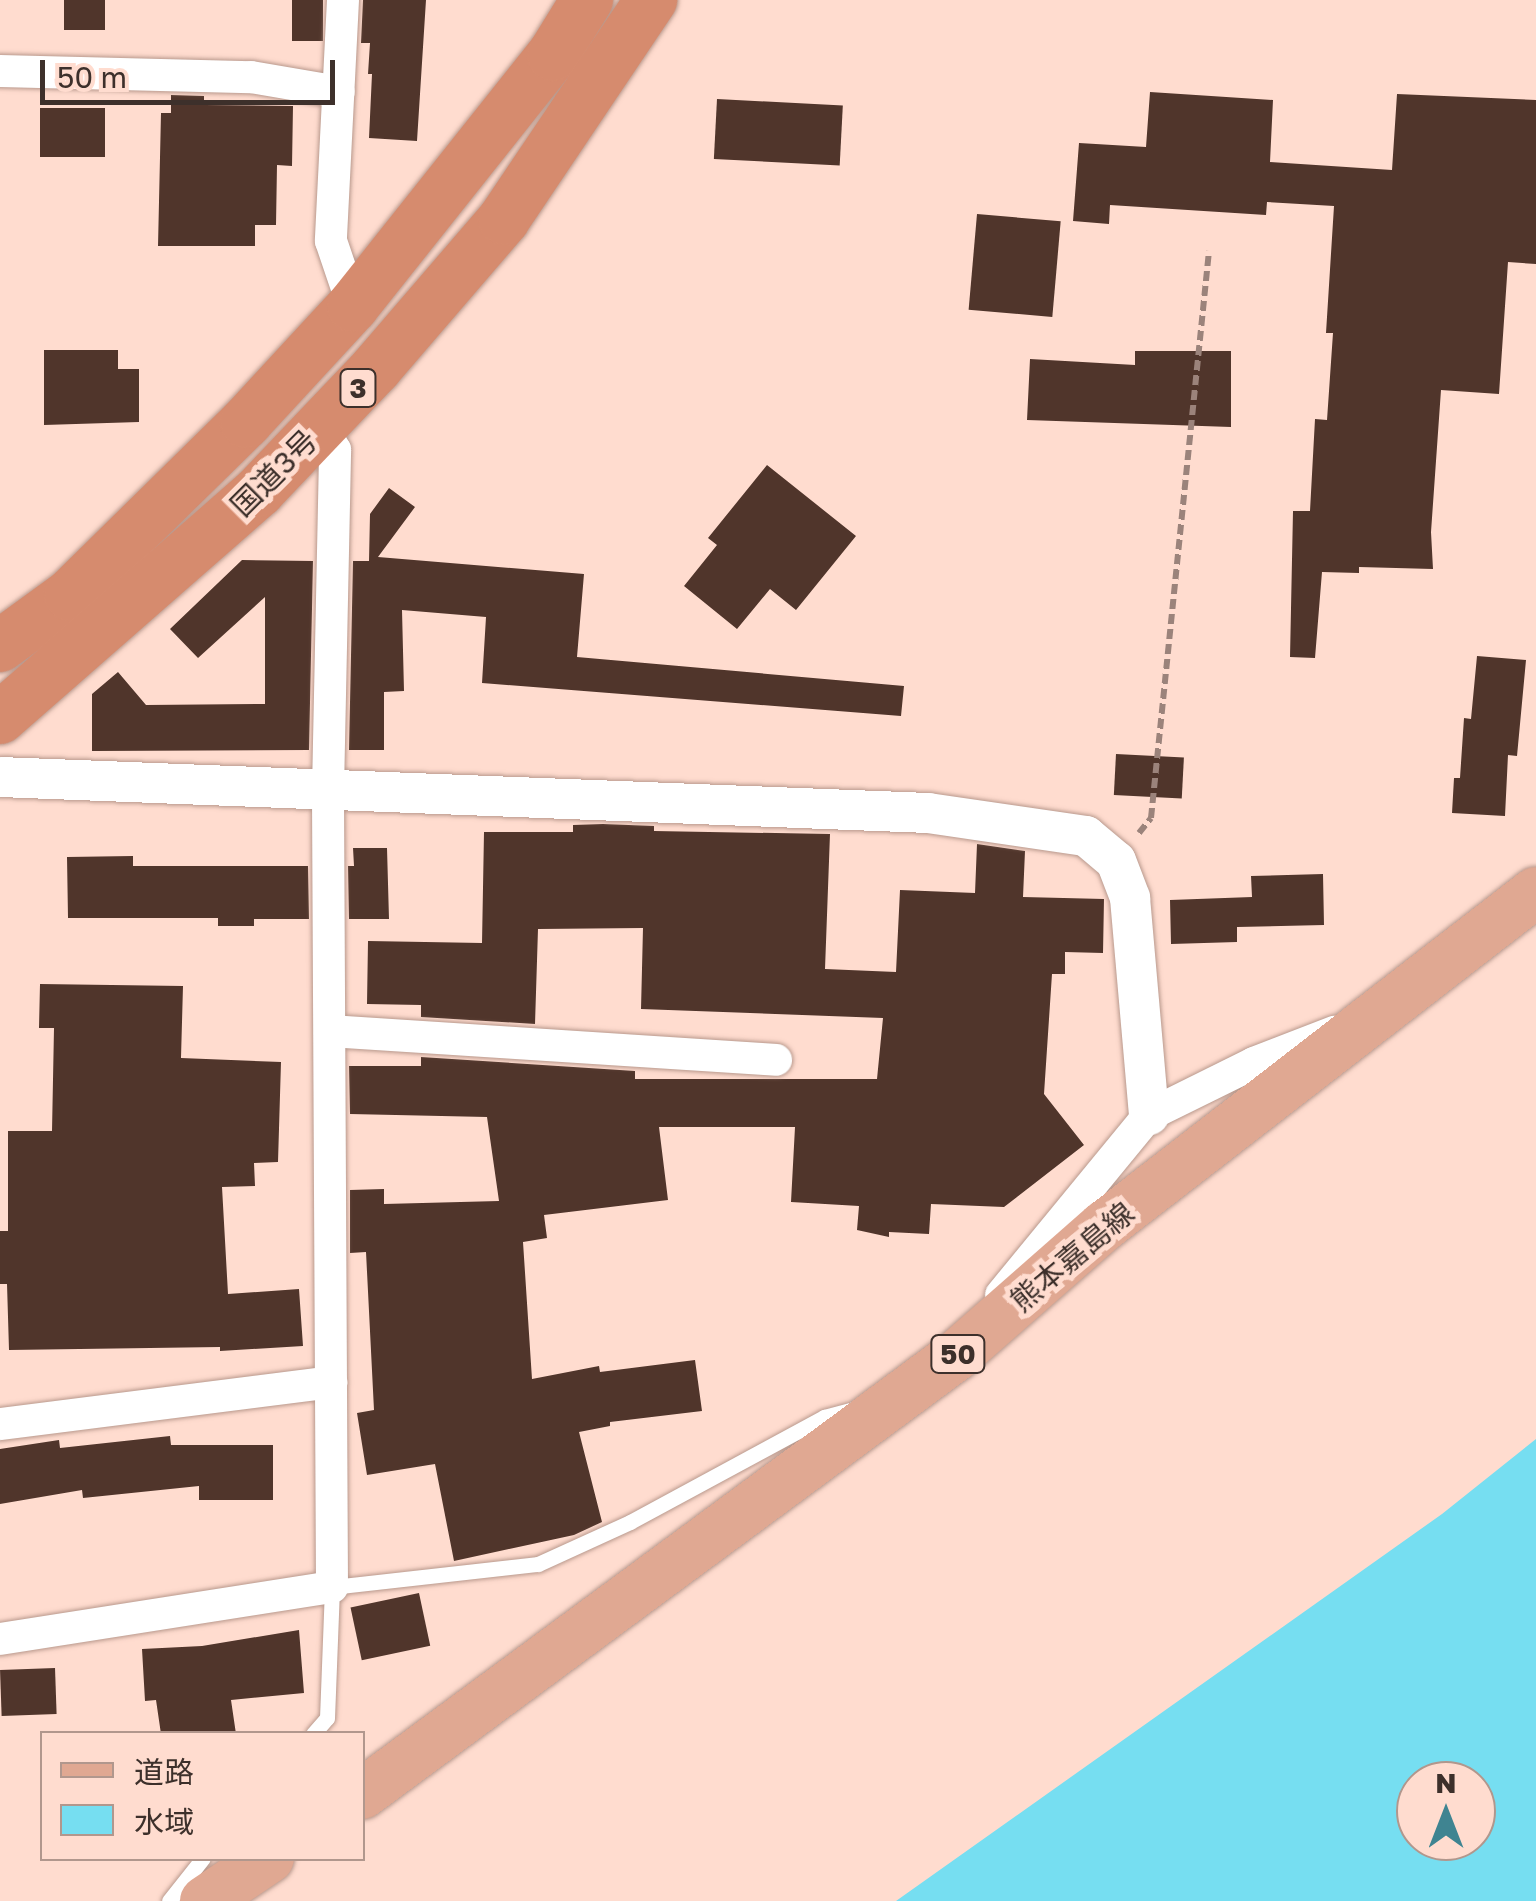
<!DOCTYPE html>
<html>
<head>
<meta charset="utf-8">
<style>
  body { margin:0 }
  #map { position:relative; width:1536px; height:1901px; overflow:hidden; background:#ffdccf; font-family:"Golos Text","Noto Sans JP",sans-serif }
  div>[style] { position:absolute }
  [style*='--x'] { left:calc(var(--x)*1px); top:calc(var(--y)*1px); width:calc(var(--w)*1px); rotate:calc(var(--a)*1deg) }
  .water>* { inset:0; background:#76def1 }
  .building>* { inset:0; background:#50352b; transform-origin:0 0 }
  .path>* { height:6px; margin-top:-3px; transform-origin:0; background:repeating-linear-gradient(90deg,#9b837b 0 10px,transparent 0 15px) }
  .roads { filter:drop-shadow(0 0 2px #b9998d) drop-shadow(0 0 2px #b9998d) }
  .service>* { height:15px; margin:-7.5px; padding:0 7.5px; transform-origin:7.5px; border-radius:7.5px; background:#fff }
  .minor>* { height:32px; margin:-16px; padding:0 16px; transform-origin:16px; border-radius:16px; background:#fff }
  .tertiary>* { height:40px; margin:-20px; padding:0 20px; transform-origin:20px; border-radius:20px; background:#fff }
  .primary>* { height:50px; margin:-25px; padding:0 25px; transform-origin:25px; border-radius:25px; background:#e0a892 }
  .trunk>* { height:52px; margin:-26px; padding:0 26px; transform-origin:26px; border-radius:26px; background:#d68b6e }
  span { translate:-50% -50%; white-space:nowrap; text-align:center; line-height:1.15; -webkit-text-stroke:10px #ffdccf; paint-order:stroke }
  .shield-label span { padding:2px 8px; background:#ffdccf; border:2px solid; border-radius:8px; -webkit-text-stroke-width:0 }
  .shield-label { font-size:28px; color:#3d302b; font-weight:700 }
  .street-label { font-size:30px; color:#3d302b }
  .legend { position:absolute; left:40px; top:1731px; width:325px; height:130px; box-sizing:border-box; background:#ffdccf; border:2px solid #b1978d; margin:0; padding:12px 18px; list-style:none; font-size:30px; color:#3d302b }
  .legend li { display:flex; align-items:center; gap:20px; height:50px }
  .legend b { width:50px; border:2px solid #b1978d }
  .north { position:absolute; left:1396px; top:1761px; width:100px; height:100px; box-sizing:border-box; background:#ffdccf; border:2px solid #b1978d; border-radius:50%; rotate:0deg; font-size:28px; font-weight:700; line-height:40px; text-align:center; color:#3d302b }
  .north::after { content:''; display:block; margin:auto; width:35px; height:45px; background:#3f8491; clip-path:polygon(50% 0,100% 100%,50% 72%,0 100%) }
  .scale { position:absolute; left:40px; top:60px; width:295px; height:45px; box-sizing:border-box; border:5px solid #3d302b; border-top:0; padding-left:12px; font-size:30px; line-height:35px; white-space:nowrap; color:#3d302b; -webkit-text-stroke:8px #ffdccf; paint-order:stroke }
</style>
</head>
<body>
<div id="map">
  <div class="water">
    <div style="clip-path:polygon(evenodd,1536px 1439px,1536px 1901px,896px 1901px,1442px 1514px,1536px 1439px,1416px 1781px,1476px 1781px,1476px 1841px,1416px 1841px,1416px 1781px)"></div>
  </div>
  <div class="building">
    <div style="left:64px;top:0;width:41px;height:30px"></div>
    <div style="left:292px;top:0;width:31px;height:41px"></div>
    <div style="clip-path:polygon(363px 0,426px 0,417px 141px,369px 138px,372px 74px,368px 74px,370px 43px,361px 43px)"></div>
    <div style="clip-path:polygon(1150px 92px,1273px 100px,1270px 162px,1392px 170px,1397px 94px,1536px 100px,1536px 264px,1508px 262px,1499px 394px,1441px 390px,1431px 532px,1433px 569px,1359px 567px,1359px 573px,1322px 572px,1315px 658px,1290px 657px,1293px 511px,1310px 511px,1315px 419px,1327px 420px,1333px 333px,1326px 333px,1334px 206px,1267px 202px,1266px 215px,1110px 205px,1109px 224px,1073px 221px,1079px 143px,1146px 147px)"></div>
    <div style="clip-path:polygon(171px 95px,204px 96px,204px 105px,293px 106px,292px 166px,277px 165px,276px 225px,255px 225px,255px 246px,158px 246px,161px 113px,171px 113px)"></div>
    <div style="left:717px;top:99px;width:126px;height:60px;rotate:3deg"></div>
    <div style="left:40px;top:108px;width:65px;height:49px"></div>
    <div style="left:977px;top:214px;width:84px;height:96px;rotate:5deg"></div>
    <div style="clip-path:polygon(44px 350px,118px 350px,118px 369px,139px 369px,139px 422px,44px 425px)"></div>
    <div style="clip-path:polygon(1135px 351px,1231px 351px,1231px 427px,1027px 420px,1030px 359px,1135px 365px)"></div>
    <div style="clip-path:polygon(767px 465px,856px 536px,796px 610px,770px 589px,737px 629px,684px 586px,717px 545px,708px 538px)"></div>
    <div style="clip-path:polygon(389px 488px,415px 507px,378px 557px,584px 574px,577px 657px,904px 686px,901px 716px,482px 683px,486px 617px,402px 610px,404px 691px,384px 692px,384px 750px,349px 750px,353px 561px,369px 561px,370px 514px)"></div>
    <div style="clip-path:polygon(242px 560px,313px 561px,309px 750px,92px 751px,92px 694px,118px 672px,146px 705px,265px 704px,265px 597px,198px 658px,170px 629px)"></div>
    <div style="clip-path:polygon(1477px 656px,1526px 660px,1517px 756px,1508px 755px,1505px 816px,1452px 813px,1454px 778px,1460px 778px,1464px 718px,1471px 719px)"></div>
    <div style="left:1116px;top:754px;width:68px;height:41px;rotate:3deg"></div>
    <div style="clip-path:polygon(603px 824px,654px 826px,654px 831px,830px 834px,825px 969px,896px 972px,900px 890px,975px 893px,977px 844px,1025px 851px,1023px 897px,1104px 899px,1103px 953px,1065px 952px,1065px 974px,1052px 974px,1044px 1094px,1084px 1145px,1004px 1207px,931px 1204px,929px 1234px,889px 1232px,889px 1237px,857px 1230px,859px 1206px,791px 1202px,795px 1127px,659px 1127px,668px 1200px,544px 1215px,547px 1238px,523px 1242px,532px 1379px,599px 1366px,600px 1372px,695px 1360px,702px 1411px,610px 1422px,610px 1426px,579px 1432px,602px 1522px,574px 1535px,454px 1561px,435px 1464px,367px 1475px,357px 1413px,374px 1410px,366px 1252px,350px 1253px,350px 1190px,384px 1189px,384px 1204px,499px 1201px,487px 1117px,350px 1114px,349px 1066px,421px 1066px,421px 1057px,635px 1071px,635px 1079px,877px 1079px,883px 1018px,641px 1009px,643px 928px,538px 929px,535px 1024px,421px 1017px,421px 1005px,367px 1004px,368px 941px,482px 943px,484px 832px,573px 832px,573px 825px)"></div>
    <div style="clip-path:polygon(353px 848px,387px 848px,389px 919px,349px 919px,348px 866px,354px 866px)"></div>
    <div style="clip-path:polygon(133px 856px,133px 866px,308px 866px,309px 919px,254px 919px,254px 926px,218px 926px,218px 918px,68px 918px,67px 857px)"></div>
    <div style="clip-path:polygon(1323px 874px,1324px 925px,1237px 927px,1237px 942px,1171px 944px,1170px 900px,1252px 897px,1251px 876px)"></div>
    <div style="clip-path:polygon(40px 984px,183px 986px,181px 1058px,281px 1062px,278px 1162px,254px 1163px,255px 1186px,222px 1187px,228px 1294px,299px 1289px,303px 1346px,220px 1351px,220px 1347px,9px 1350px,7px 1284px,0 1284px,0 1231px,8px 1231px,8px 1131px,52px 1131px,54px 1028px,39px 1028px)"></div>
    <div style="clip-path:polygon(170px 1436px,171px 1445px,273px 1445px,273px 1500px,199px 1500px,199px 1486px,83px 1498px,82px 1490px,0 1504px,0 1449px,59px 1440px,60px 1448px)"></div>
    <div style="left:419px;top:1593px;width:54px;height:70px;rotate:78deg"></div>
    <div style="clip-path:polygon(299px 1630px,304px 1693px,231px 1700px,236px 1734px,161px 1734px,156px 1700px,145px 1701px,142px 1649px,202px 1646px)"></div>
    <div style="left:55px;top:1668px;width:46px;height:55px;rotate:88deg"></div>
  </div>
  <div class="path">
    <div style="--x:1139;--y:833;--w:19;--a:-51"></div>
    <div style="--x:1151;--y:818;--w:570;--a:-84.16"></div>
  </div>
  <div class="roads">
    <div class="service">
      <div style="--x:313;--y:1734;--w:21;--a:-49"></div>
      <div style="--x:327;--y:1718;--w:131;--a:-87.8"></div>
      <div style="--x:332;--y:1587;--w:207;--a:-6.4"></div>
      <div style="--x:538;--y:1564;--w:101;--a:-24.5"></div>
      <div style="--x:630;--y:1522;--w:221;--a:-28.4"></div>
      <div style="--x:824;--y:1417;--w:31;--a:-15"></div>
      <div style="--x:169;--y:1901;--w:55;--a:-51.7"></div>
    </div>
    <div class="minor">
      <div style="--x:343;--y:0;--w:241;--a:92.9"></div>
      <div style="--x:331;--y:241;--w:69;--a:71.3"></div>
      <div style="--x:0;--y:71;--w:251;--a:1.4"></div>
      <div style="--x:251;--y:77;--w:89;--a:9.7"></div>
      <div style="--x:330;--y:1031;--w:447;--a:3.7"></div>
      <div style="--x:1001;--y:1295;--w:233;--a:-50.6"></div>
      <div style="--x:1149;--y:1115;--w:117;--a:-26.3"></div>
      <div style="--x:1254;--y:1063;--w:86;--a:-21.2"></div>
      <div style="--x:0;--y:1424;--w:334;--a:-7.2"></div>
      <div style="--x:0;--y:1639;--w:336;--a:-8.9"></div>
      <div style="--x:332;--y:1587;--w:797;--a:-90.29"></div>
      <div style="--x:328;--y:790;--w:340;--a:-88.8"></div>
      <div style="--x:335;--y:450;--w:28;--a:-120"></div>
    </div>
    <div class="tertiary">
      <div style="--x:0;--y:777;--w:929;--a:2.22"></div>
      <div style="--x:928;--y:813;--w:160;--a:8.3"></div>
      <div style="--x:1086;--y:836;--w:39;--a:40"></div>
      <div style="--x:1116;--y:861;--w:40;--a:69"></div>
      <div style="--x:1130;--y:898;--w:218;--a:85"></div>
    </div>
    <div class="primary">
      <div style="--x:362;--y:1794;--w:739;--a:-36.42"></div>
      <div style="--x:957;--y:1355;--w:196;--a:-41.3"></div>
      <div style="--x:1104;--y:1226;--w:546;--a:-37.71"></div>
      <div style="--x:205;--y:1901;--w:77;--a:-33.9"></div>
    </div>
    <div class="trunk">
      <div style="--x:0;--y:646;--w:87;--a:-36.1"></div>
      <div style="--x:70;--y:595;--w:247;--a:-44.5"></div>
      <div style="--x:246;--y:422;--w:158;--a:-47.3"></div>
      <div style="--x:353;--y:306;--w:321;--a:-51.5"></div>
      <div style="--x:553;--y:55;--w:65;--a:-58.3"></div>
      <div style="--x:0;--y:718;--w:344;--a:-41.2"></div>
      <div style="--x:259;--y:491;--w:170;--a:-46.4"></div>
      <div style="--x:376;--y:368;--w:196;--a:-49.3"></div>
      <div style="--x:504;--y:219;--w:264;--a:-56.1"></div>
    </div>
  </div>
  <div class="shield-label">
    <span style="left:358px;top:388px">3</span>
    <span style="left:958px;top:1354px">50</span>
  </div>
  <div class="street-label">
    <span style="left:274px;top:473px;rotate:-45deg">国道3号</span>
    <span style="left:1072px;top:1257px;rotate:-40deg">熊本嘉島線</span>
  </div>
  <ul class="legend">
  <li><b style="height:12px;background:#e0a892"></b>道路</li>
  <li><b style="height:28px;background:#76def1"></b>水域</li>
  </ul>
  <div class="north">N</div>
  <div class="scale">50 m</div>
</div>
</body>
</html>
